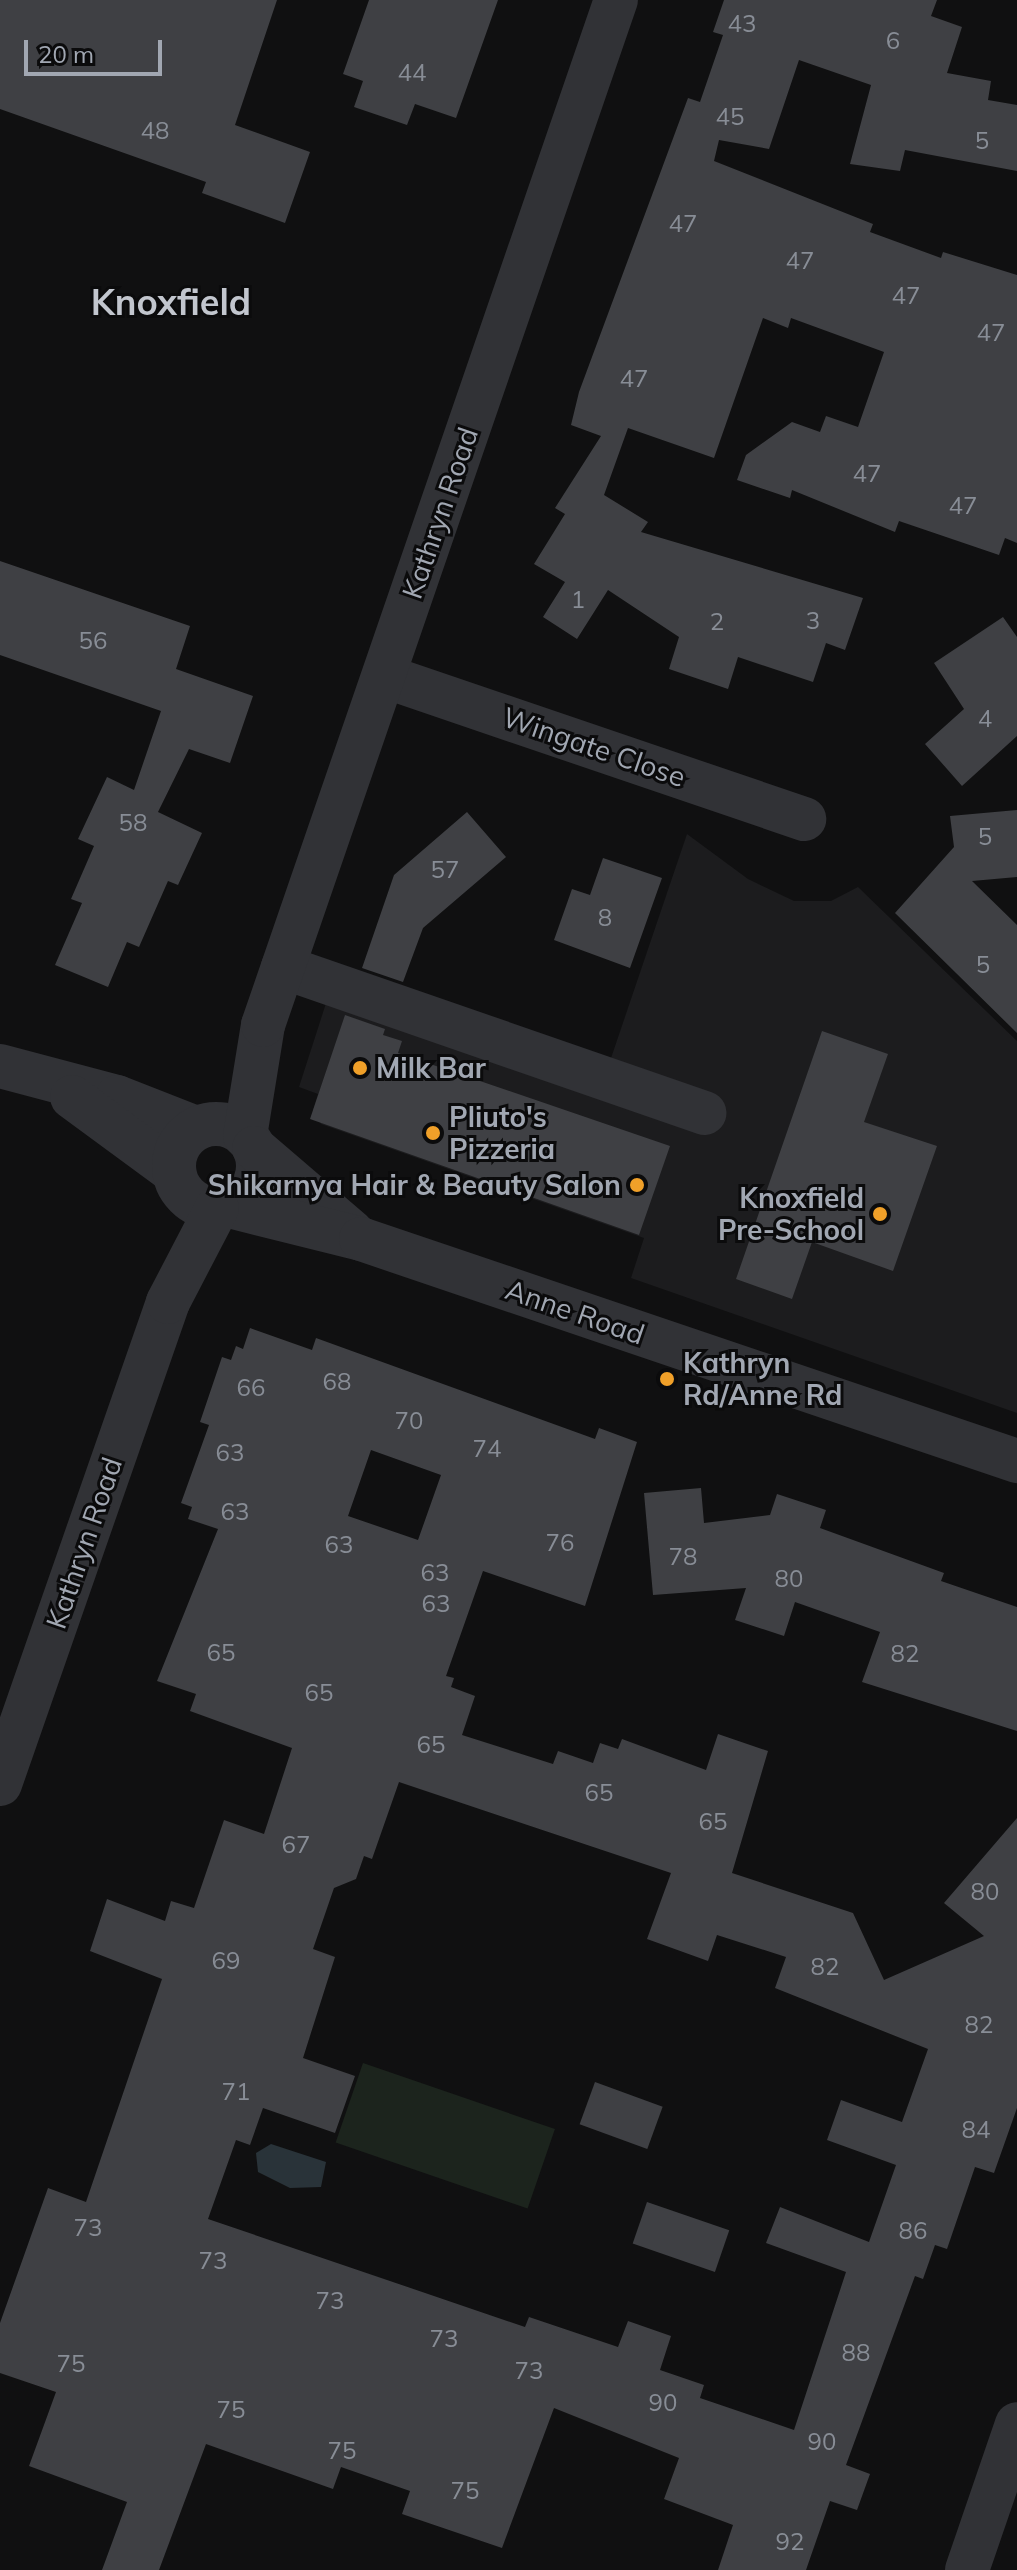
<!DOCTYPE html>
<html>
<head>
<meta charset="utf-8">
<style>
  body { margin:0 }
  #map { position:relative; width:1017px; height:2570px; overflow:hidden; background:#101011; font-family:Mulish,sans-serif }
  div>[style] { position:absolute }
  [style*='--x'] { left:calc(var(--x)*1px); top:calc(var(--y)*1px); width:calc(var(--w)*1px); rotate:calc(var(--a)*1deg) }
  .built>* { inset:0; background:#1c1c1e }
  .green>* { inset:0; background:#1c241d; transform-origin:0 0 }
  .water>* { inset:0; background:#293339 }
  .building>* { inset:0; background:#3f4044; transform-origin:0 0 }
  .minor>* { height:44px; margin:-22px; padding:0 22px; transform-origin:22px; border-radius:22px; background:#313236 }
  .minor>.ring { margin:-22px; padding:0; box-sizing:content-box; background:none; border:44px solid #313236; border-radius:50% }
  .dots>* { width:22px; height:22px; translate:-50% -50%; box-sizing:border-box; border:4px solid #0b0b0c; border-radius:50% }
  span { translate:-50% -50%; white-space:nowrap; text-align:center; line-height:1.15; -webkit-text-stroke:6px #0b0b0c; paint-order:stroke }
  .number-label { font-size:24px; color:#888d96 }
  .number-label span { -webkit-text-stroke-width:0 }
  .street-label { font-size:28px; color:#a1a7b2 }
  .poi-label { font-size:28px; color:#a1a7b2; font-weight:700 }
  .left { translate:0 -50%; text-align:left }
  .right { translate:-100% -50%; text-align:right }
  .district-label { font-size:36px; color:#c2c6ce; font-weight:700 }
  .scale { position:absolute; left:24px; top:40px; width:138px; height:36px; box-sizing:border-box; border:4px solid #a1a7b2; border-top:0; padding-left:10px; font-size:24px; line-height:28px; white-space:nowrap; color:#a1a7b2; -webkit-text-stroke:6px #0b0b0c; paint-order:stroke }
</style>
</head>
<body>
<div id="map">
  <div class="built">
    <div style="clip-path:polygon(687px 834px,748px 879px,794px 901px,831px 901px,858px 887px,1017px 1041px,1017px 1413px,631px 1278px,644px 1238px,321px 1124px,313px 1110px,318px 1094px,299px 1087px,337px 969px,609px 1064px)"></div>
  </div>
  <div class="green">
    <div style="left:363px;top:2063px;width:203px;height:84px;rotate:19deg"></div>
  </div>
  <div class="water">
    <div style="clip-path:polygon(271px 2144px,326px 2162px,321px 2187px,290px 2188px,258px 2172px,256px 2153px)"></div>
  </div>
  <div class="building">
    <div style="clip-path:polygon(0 0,277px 0,235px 125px,310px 152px,285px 223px,202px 193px,206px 182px,0 109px)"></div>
    <div style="clip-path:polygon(369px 0,498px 0,456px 118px,415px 104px,407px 125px,354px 107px,363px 81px,343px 74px)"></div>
    <div style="clip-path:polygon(724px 0,937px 0,931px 16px,962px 27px,947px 73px,991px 81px,988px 100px,1017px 105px,1017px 171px,905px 150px,900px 171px,850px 164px,871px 85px,799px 60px,769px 149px,719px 140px,714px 161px,873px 224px,870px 232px,941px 258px,943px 252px,1017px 275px,1017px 543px,1005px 538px,999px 555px,899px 521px,895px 532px,792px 490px,790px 498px,737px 480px,746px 455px,792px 422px,820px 432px,826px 416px,858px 427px,884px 352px,791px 318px,788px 328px,763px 318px,714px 458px,628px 428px,604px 495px,648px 522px,641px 532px,863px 598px,845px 650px,826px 643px,813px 682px,738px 657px,728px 689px,669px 669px,679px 637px,608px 590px,577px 639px,543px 617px,565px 582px,534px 564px,565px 514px,555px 508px,601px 436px,571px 425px,579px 392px,688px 98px,700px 102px,723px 35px,713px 32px)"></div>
    <div style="clip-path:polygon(0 561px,190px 626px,176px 669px,253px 696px,230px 763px,189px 749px,158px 812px,202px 833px,178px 885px,168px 881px,139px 947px,127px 942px,108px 987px,55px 965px,82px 903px,71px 899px,94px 846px,78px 839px,107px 777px,134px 790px,161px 711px,0 655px)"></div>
    <div style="clip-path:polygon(1003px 617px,1017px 637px,1017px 736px,962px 786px,925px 744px,964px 709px,934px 663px)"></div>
    <div style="clip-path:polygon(1017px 810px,1017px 877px,972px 881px,1017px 925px,1017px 1033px,895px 913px,954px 847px,950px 816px)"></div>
    <div style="clip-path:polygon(467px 812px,506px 857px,423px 928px,403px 982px,362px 968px,394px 875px)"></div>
    <div style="clip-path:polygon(603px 858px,662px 878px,630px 968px,554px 940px,572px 889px,590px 895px)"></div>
    <div style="clip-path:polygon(345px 1015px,385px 1029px,383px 1035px,402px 1041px,398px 1053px,670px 1146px,639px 1235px,310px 1119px)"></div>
    <div style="clip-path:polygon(822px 1031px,888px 1054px,864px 1122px,937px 1146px,893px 1271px,812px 1242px,792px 1299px,736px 1279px)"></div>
    <div style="clip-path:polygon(evenodd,250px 1328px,312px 1350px,316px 1338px,595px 1439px,599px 1428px,637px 1442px,585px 1606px,483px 1571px,446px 1676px,454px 1678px,451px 1687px,475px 1696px,462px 1735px,553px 1764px,558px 1751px,593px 1763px,600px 1743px,618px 1749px,622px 1739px,706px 1770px,718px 1734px,768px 1751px,732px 1873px,853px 1913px,884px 1980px,984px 1936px,944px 1903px,1017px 1818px,1017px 2108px,994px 2173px,975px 2167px,947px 2249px,935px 2245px,923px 2279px,915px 2276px,846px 2465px,870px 2474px,857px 2510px,830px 2501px,806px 2570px,718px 2570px,733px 2525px,664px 2499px,679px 2458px,554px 2408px,502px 2548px,402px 2514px,410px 2491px,341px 2467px,333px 2489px,206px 2444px,159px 2570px,102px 2570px,127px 2502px,29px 2466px,56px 2392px,0 2373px,0 2323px,48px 2188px,86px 2202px,162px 1979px,90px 1951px,107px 1899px,165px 1921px,171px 1901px,194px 1908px,224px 1820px,264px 1834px,292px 1748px,190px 1711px,196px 1694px,157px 1681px,218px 1529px,188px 1519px,192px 1507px,181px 1503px,209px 1425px,200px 1422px,222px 1357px,231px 1360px,236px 1346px,243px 1349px,250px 1328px,371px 1450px,441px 1475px,418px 1540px,348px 1516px,371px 1450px,250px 1328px,399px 1782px,671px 1873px,647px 1939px,708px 1961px,717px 1935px,786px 1957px,775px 1988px,928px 2049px,902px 2122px,841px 2100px,827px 2140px,896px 2165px,869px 2242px,780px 2207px,766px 2243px,846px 2272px,794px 2430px,700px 2398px,704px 2385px,660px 2370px,671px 2336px,628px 2321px,618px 2347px,529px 2317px,525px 2327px,208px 2219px,236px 2140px,250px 2145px,263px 2108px,335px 2133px,355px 2076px,303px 2058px,335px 1957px,313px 1949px,334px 1888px,356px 1879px,364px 1856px,372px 1859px,399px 1782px)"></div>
    <div style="clip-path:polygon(701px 1488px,704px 1523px,770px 1515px,777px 1494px,826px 1510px,820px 1528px,944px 1573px,941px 1581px,1017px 1607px,1017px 1731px,862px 1682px,880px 1632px,795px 1602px,784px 1636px,735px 1620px,746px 1588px,653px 1595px,644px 1493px)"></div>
    <div style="left:595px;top:2082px;width:72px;height:45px;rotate:20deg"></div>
    <div style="left:647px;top:2202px;width:87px;height:44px;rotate:19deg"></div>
  </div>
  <div class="minor">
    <div style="--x:384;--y:676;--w:444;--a:18.8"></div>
    <div style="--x:283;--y:967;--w:446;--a:19.1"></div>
    <div style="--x:0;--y:1066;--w:121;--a:14.8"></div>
    <div style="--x:117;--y:1097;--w:85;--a:21.4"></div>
    <div style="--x:72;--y:1097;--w:127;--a:36.3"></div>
    <div class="ring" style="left:174px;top:1124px;width:40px;height:40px"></div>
    <div style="--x:245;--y:1136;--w:112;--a:-80.8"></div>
    <div style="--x:263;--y:1025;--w:1084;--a:-71"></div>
    <div style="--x:254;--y:1148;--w:129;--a:40.6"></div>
    <div style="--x:229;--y:1206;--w:136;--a:14"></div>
    <div style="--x:361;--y:1239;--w:693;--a:18.7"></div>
    <div style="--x:0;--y:1784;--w:510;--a:-70.78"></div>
    <div style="--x:168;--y:1302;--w:106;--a:-62.5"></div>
    <div style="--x:967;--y:2570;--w:154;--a:-71.1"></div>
  </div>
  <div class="dots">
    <div style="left:360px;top:1068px;background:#f0a029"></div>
    <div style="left:433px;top:1133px;background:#f0a029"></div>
    <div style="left:637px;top:1185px;background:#f0a029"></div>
    <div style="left:880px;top:1214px;background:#f0a029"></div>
    <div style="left:667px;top:1379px;background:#f0a029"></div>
  </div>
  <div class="number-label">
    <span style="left:742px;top:24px">43</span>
    <span style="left:893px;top:41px">6</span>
    <span style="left:412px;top:73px">44</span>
    <span style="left:730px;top:117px">45</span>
    <span style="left:155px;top:131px">48</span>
    <span style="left:982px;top:141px">5</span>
    <span style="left:683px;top:224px">47</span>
    <span style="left:800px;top:261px">47</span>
    <span style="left:906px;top:296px">47</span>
    <span style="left:991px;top:333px">47</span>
    <span style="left:634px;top:379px">47</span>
    <span style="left:867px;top:474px">47</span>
    <span style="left:963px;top:506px">47</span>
    <span style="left:578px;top:600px">1</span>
    <span style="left:813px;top:621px">3</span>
    <span style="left:717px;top:622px">2</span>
    <span style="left:93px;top:641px">56</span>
    <span style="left:985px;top:719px">4</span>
    <span style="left:133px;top:823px">58</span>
    <span style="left:985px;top:837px">5</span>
    <span style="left:445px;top:870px">57</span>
    <span style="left:605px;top:918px">8</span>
    <span style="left:983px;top:965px">5</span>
    <span style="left:337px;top:1382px">68</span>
    <span style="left:251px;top:1388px">66</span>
    <span style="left:409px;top:1421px">70</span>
    <span style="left:487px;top:1449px">74</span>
    <span style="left:230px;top:1453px">63</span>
    <span style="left:235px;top:1512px">63</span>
    <span style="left:560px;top:1543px">76</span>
    <span style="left:339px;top:1545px">63</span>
    <span style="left:683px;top:1557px">78</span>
    <span style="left:435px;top:1573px">63</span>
    <span style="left:789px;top:1579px">80</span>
    <span style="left:436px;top:1604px">63</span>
    <span style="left:221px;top:1653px">65</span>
    <span style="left:905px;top:1654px">82</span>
    <span style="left:319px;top:1693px">65</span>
    <span style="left:431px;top:1745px">65</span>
    <span style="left:599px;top:1793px">65</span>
    <span style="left:713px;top:1822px">65</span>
    <span style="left:296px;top:1845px">67</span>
    <span style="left:985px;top:1892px">80</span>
    <span style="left:226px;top:1961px">69</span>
    <span style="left:825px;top:1967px">82</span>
    <span style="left:979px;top:2025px">82</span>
    <span style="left:236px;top:2092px">71</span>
    <span style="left:976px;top:2130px">84</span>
    <span style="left:88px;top:2228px">73</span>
    <span style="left:913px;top:2231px">86</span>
    <span style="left:213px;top:2261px">73</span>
    <span style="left:330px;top:2301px">73</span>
    <span style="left:444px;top:2339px">73</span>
    <span style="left:856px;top:2353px">88</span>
    <span style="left:71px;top:2364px">75</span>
    <span style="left:529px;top:2371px">73</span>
    <span style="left:663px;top:2403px">90</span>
    <span style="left:231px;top:2410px">75</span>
    <span style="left:822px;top:2442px">90</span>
    <span style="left:342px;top:2451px">75</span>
    <span style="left:465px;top:2491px">75</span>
    <span style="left:790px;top:2542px">92</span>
  </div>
  <div class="street-label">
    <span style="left:440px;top:513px;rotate:-71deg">Kathryn Road</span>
    <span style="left:594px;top:747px;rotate:19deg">Wingate Close</span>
    <span style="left:575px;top:1312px;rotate:19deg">Anne Road</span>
    <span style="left:84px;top:1543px;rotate:-71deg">Kathryn Road</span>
  </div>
  <div class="poi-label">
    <span class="left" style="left:376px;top:1068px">Milk Bar</span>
    <span class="left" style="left:449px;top:1133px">Pliuto's<br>Pizzeria</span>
    <span class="right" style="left:621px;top:1185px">Shikarnya Hair &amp; Beauty Salon</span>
    <span class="right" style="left:864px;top:1214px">Knoxfield<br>Pre-School</span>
    <span class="left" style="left:683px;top:1379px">Kathryn<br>Rd/Anne Rd</span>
  </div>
  <div class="district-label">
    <span style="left:171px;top:302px">Knoxfield</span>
  </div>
  <div class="scale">20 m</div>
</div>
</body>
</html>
